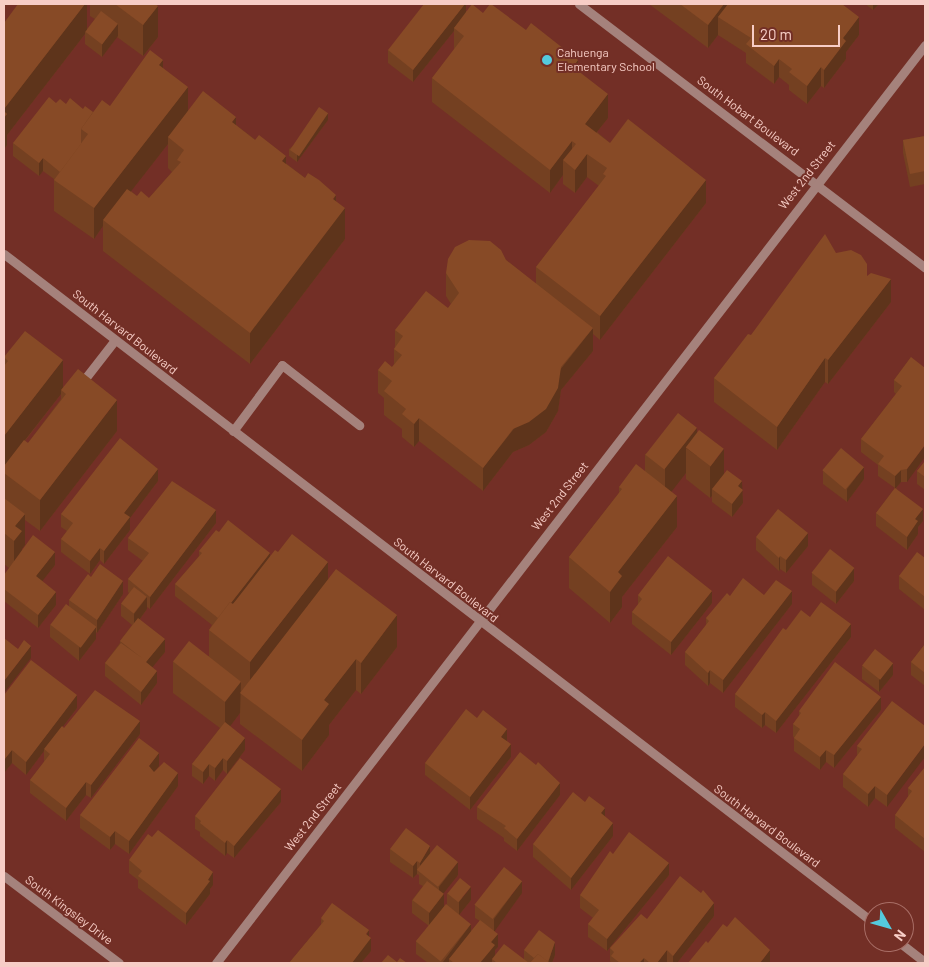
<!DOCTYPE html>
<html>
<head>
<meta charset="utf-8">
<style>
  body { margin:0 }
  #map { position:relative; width:929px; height:967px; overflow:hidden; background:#732f26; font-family:Barlow,sans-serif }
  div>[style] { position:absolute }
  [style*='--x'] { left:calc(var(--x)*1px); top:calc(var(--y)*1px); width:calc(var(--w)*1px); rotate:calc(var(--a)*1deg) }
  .minor>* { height:9px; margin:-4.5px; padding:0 4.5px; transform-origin:4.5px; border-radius:4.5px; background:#a5827c }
  .wall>* { inset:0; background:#744021 }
  .shaded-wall>* { inset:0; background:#5e341b }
  .building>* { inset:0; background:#874a26; transform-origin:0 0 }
  .dots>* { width:14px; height:14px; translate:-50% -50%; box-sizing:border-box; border:2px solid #732f26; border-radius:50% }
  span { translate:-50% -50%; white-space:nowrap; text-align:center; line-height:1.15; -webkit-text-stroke:4px #732f26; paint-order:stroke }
  .poi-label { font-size:12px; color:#f7cdc6 }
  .left { translate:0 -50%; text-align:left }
  .street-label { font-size:12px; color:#f7cdc6 }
  .frame { position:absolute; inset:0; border:5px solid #f7cdc6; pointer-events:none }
  .north { position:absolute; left:864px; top:902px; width:50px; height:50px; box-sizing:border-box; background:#732f26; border:1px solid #a86e66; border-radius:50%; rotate:128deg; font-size:14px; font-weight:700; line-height:20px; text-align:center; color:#f7cdc6 }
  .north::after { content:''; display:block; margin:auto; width:18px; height:22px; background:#54cadd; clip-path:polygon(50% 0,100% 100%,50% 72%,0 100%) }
  .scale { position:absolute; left:752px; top:25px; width:88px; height:22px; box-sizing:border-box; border:2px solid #f7cdc6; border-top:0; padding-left:6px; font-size:15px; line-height:18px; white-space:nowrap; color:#f7cdc6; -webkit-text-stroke:4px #732f26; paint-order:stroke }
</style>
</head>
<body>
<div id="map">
  <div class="minor">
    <div style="--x:579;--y:4;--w:435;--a:37.3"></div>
    <div style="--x:4;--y:254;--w:1097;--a:37.56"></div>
    <div style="--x:80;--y:385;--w:57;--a:-52.1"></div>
    <div style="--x:233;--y:431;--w:82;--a:-53.4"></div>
    <div style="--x:282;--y:365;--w:98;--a:37.9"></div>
    <div style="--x:4;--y:876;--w:144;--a:37.1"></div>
    <div style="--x:899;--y:942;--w:33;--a:38"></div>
    <div style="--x:216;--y:963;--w:1160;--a:-52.32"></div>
  </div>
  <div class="wall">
    <div style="clip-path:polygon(87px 4px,87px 29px,95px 19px,90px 16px,90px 4px,155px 4px,158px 37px,143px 56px,117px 37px,102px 57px,85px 44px,85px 34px,7px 135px,7px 145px,4px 149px,4px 23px)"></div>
    <div style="clip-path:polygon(466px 4px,466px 11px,483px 13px,578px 71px,608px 118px,597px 132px,610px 143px,706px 203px,600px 340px,593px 334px,593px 351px,561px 390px,558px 411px,546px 432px,529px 445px,513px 452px,483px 491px,419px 441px,414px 447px,402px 437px,402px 429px,384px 415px,384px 398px,378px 393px,378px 370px,392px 367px,394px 364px,394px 349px,395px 347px,395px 330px,448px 308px,451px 304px,446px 296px,446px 273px,506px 260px,536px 284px,536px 267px,599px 186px,587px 177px,575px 193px,563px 184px,563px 175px,550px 193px,432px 102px,432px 78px,454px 50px,454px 31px,413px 82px,388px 63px,388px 50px)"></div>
    <div style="clip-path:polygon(649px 4px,842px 4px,859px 35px,846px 52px,846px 59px,824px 88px,821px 86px,807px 104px,789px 90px,789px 85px,779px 77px,774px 84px,746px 63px,746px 53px,718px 35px,708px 48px)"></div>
    <div style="clip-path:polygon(865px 4px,879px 4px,873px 10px)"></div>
    <div style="clip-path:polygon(evenodd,163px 68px,188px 111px,236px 125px,305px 178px,336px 201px,345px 239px,250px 364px,103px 251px,103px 226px,94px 239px,54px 211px,54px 179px,43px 171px,39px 176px,13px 156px,13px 143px,66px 104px,93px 112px,110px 106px,163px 68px,168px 144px,168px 168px,172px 172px,149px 198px,137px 196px,131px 191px,168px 144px)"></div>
    <div style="clip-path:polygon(328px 120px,297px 162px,289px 156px,289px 149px)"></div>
    <div style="clip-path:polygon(925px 136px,925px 184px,910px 187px,903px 153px,903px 140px)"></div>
    <div style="clip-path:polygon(836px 253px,891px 302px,828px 384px,825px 382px,777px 450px,714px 402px,714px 378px,751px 335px)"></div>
    <div style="clip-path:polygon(evenodd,4px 357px,63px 388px,117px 431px,40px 531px,25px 520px,25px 545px,22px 549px,22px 551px,55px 565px,42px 581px,56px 605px,38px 628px,4px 601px,4px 575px,9px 568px,4px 564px,4px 357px,61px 394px,61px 399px,28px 443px,25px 441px,61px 394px)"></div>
    <div style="clip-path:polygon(911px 357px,907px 482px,901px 482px,896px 488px,923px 521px,918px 527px,918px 534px,907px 550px,876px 526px,876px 513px,895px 488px,878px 476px,878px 465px,861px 452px,861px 439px,896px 394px,894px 392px,894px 380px)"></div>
    <div style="clip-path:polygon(697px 433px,724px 474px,742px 490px,743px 503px,732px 517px,712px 502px,712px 496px,710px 498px,686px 479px,686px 473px,671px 491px,677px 527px,622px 597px,622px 607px,610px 623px,569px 588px,569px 557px,619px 493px,619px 487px,645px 471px,645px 454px)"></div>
    <div style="clip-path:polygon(925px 461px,925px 490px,917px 484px,917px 471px)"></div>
    <div style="clip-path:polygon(823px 471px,864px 479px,847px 502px,823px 484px)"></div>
    <div style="clip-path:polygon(158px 481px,130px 518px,130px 530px,104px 564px,100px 560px,90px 574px,61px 552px,61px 539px,67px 531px,61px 527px,61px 514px)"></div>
    <div style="clip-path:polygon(216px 523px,150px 609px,147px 607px,147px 609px,140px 619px,165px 652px,152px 667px,157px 683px,141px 705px,105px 676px,105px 663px,120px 643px,120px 641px,132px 625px,121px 616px,121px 604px,129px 593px,128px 592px,128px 579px,143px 561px,128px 550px,128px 538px)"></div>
    <div style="clip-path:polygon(219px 532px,270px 556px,278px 552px,328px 579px,397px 647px,361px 694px,356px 690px,329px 725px,329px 735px,302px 771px,240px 724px,240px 713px,230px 726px,245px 750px,227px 774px,223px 770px,215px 781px,209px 776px,203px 784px,192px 776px,192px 764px,220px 728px,173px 693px,173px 662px,209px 656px,209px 630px,212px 625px,175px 596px,175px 584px,199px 556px,199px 551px)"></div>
    <div style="clip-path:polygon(756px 537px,808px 546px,786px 573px,780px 569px,779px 571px,756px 550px)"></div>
    <div style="clip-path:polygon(925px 558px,925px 610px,899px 589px,899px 576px)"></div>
    <div style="clip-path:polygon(812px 573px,854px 581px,836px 604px,812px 585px)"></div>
    <div style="clip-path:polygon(91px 577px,123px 594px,97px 633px,96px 632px,96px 639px,79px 661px,50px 637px,50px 625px,69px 607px,69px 600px)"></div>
    <div style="clip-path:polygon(638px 595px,712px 603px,671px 655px,632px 624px,632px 612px,638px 605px)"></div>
    <div style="clip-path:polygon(764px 595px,792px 604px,723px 693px,710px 683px,708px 686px,685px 665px,685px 652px,706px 625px,706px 618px,730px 596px)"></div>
    <div style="clip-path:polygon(810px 617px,851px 637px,776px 733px,765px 725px,762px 728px,735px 707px,735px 694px,786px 630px)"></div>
    <div style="clip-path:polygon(925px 644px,925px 686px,911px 675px,911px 662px)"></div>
    <div style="clip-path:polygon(862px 666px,893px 675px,879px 692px,862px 679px)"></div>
    <div style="clip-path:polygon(4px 695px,77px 708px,62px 727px,64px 728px,140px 734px,91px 798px,86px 795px,66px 821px,30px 793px,30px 780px,44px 762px,44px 751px,26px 775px,12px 763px,4px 773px)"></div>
    <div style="clip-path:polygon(892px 701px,887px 807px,875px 798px,868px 807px,843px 787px,843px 774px,857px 756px,857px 746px)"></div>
    <div style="clip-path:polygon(881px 710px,834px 768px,826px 762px,820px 770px,794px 751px,794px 738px,793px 736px,793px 724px,799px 716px,799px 711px)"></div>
    <div style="clip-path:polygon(511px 757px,470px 810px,425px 775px,425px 763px)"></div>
    <div style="clip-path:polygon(159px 766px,155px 771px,178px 786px,129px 854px,115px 844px,110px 850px,80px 828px,80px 815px)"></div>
    <div style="clip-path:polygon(925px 767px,925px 852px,895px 828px,895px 815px,908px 797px,908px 788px)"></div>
    <div style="clip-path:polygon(560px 795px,517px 851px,504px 841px,504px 838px,477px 819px,477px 807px)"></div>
    <div style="clip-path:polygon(281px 802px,234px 858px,227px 853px,225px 856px,200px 836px,200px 832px,195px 829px,195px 816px)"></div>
    <div style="clip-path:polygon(605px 817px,613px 836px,571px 890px,533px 857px,533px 844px)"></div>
    <div style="clip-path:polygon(390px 849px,430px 856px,458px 875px,443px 893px,444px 906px,447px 905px,447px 893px,471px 900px,459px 915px,471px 931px,480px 921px,475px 918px,475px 905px,522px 893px,494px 931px,498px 947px,495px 950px,495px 955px,524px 959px,524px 950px,555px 955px,552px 963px,492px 963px,492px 962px,490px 963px,428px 963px,416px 954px,416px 941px,429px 926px,412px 913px,412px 900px,423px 886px,419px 884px,419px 875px,417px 874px,413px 878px,390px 862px)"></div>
    <div style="clip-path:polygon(129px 860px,213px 885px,210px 889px,210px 894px,186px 925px,138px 888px,138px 880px,129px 873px)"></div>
    <div style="clip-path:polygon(669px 875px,607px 951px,588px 937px,588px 924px,593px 918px,580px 908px,580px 895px)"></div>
    <div style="clip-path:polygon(714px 916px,677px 963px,611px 963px,610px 961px,610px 948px,647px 919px)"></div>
    <div style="clip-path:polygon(321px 918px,369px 937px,371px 951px,361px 963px,289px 963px,321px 925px)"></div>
  </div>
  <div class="shaded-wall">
    <div style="clip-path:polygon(85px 4px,87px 4px,87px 31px,85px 32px,85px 34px,7px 135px,7px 145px,4px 149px,4px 109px)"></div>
    <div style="clip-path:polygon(465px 4px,466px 4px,466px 14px,454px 28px,454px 31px,413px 82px,413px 70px)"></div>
    <div style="clip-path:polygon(724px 4px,729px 4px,718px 17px,718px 35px,708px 48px,708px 25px)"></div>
    <div style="clip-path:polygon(873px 4px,879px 4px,873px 10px)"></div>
    <div style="clip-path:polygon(158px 6px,158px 37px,143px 56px,143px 25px)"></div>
    <div style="clip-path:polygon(859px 17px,859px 35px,846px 52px,846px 59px,824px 88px,824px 70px,843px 38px)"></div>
    <div style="clip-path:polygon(118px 24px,118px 36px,102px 57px,102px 44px)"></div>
    <div style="clip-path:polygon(779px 59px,779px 77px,774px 84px,774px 66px)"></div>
    <div style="clip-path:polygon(163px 60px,163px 91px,159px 65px)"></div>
    <div style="clip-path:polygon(578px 60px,578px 83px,573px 67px)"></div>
    <div style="clip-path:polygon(821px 67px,821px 86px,807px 104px,807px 86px)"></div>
    <div style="clip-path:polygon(188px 87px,188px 118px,168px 137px,168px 144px,107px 222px,103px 220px,103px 226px,94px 239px,94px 208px)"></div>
    <div style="clip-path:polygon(608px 94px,608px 118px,585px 147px,585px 124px)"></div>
    <div style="clip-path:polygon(328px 113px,328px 120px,297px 162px,297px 155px)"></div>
    <div style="clip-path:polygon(236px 117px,236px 148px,232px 122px)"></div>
    <div style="clip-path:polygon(572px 141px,572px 164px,563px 160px,563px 175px,550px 193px,550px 170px)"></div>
    <div style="clip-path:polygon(587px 154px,587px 177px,575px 193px,575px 170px)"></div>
    <div style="clip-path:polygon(286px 156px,286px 187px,282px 161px)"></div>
    <div style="clip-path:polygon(43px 158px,43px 171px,39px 176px,39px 163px)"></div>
    <div style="clip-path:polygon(706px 180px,706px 203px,600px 340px,600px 316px)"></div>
    <div style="clip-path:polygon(336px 195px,336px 219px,345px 208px,345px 239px,250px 364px,250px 333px)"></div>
    <div style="clip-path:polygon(891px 279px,891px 302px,828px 384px,828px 360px)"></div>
    <div style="clip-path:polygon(5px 315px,5px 346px,4px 349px,4px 318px)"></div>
    <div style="clip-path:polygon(593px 328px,593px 351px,561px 390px,558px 411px,546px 432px,529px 445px,513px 452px,483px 491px,483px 468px)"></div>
    <div style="clip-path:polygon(825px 358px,825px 382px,777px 450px,777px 427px)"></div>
    <div style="clip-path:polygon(63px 360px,63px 391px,61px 390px,61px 394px,4px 467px,4px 436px)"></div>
    <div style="clip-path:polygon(117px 400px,117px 431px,40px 531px,40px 500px)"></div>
    <div style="clip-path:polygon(419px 418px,419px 441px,414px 447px,414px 424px)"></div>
    <div style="clip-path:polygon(697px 428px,697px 456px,686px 448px,686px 473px,665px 500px,665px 468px)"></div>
    <div style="clip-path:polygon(925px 445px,925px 457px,907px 482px,907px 469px)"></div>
    <div style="clip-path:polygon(724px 449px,724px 480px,712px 489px,712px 496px,710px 498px,710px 467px)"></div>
    <div style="clip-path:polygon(864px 467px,864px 479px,847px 502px,847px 489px)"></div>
    <div style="clip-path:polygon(158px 469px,158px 481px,130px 518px,130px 530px,104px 564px,104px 551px,124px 513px)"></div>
    <div style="clip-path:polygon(901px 470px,901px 482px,895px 489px,895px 476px)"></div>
    <div style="clip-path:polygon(742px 481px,743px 503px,732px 517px,732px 504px,738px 486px)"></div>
    <div style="clip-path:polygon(677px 496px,677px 527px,622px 597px,622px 607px,610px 623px,610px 592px,618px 572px)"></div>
    <div style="clip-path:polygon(923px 509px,923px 521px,918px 527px,918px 534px,907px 550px,907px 537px,915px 519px)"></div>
    <div style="clip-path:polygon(216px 510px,216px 523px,150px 609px,150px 597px)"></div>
    <div style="clip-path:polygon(25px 514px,25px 545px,22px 549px,22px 562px,14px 572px,14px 541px,15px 526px)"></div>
    <div style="clip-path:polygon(808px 533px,808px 546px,786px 573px,786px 560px)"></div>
    <div style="clip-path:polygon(100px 548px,100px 560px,90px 574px,90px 561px)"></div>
    <div style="clip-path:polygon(55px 552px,55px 565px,36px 589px,36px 576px)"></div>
    <div style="clip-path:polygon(270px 553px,270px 566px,219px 618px)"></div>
    <div style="clip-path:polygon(780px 556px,780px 569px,779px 571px,779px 558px)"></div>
    <div style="clip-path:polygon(328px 562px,328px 593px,250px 693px,250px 662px)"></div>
    <div style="clip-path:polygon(854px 568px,854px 581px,836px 604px,836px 591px)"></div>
    <div style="clip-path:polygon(123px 581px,123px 594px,97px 633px,97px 620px)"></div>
    <div style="clip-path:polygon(712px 591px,712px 603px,671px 655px,671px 642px)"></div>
    <div style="clip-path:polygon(792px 591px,792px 604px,723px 693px,723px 680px)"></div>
    <div style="clip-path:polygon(56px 592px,56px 605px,38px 628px,38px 615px)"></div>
    <div style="clip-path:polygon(147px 597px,147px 609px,134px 627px,134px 614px)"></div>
    <div style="clip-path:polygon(397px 615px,397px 647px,361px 694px,361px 663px)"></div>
    <div style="clip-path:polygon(851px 624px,851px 637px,776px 733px,776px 721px)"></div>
    <div style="clip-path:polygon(96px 627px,96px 639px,79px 661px,79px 648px)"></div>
    <div style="clip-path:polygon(165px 639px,165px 652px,146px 675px,146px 662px)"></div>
    <div style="clip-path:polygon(31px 646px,31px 658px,4px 693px,4px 681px)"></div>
    <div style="clip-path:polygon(356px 659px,356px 690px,329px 725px,329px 735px,302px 771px,302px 740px,324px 700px)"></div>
    <div style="clip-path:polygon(893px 663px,893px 675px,879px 692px,879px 680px)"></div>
    <div style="clip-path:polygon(710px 670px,710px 683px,708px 686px,708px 673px)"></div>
    <div style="clip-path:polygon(157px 671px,157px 683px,141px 705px,141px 692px)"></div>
    <div style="clip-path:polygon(241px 681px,240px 713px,225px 733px,225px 701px)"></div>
    <div style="clip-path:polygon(77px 695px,77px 708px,45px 750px,44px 749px,44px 751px,26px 775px,26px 762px)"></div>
    <div style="clip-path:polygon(881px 697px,881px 710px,834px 768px,834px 755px)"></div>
    <div style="clip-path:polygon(765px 712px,765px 725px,762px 728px,762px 715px)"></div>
    <div style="clip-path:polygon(140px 721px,140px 734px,91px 798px,91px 785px)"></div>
    <div style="clip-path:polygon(507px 729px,507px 742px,501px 737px)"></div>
    <div style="clip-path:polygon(245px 738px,245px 750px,227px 774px,227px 761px)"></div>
    <div style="clip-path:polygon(511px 744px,511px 757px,470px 810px,470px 797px)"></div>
    <div style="clip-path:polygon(925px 744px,925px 757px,887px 807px,887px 795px)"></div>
    <div style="clip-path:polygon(12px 750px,12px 763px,4px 773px,4px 760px)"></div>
    <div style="clip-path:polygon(826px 750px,826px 762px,820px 770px,820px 757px)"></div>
    <div style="clip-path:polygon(159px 753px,159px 766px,149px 779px,149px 766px)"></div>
    <div style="clip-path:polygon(223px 758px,223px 770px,215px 781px,215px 768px)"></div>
    <div style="clip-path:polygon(209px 764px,209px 776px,203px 784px,203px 772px)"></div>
    <div style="clip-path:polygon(178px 773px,178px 786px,129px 854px,129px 841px)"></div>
    <div style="clip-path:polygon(86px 782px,86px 795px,66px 821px,66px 808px)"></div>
    <div style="clip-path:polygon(560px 783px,560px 795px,517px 851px,517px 839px)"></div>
    <div style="clip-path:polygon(875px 786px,875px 798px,868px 807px,868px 794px)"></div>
    <div style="clip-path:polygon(281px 789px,281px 802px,234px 858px,234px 846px)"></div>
    <div style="clip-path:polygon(605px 808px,605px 820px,601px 813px)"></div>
    <div style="clip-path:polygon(613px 823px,613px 836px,571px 890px,571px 878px)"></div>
    <div style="clip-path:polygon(115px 831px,115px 844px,110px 850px,110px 837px)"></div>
    <div style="clip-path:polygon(227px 840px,227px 853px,225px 856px,225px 843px)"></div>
    <div style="clip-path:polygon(430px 846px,430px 858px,420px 872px,420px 863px)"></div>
    <div style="clip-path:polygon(417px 861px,417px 874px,413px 878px,413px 866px)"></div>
    <div style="clip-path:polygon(458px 862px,458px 875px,439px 899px,439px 887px)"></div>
    <div style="clip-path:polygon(669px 863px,669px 875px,607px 951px,607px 939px)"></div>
    <div style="clip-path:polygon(213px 872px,213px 885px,210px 889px,210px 894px,186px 925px,186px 913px)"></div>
    <div style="clip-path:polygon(522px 881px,522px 893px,494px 932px,494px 919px)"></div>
    <div style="clip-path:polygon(471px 887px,471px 900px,459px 915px,459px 902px)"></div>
    <div style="clip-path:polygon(444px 894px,444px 907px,429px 926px,429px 913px)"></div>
    <div style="clip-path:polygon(714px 903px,714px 916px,677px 963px,673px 963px,673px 956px)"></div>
    <div style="clip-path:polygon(471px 924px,471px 937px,449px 959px,449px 963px,443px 963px,443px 962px)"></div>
    <div style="clip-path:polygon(369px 930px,369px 941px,371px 938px,371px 951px,361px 963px,352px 963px)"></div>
    <div style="clip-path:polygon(498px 934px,498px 947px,495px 950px,495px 958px,492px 959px,492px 962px,490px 963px,480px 963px,491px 942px)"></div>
    <div style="clip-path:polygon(555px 942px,555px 955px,552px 963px,548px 963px)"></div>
    <div style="clip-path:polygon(667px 950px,667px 963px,657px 963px)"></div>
    <div style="clip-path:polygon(770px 950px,770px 963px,760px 963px)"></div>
    <div style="clip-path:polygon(644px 958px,644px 963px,639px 963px)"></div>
  </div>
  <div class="building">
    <div style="clip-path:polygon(18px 4px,85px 4px,4px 109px,4px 23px)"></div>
    <div style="clip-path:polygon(115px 4px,155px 4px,158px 6px,143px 25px)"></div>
    <div style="clip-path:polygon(424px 4px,465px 4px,413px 70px,388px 50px)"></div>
    <div style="clip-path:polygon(472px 4px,483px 13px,490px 4px,491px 4px,526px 30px,531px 23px,578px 60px,573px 67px,608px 94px,585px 124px,610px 143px,628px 119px,706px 180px,600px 316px,536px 267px,606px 176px,603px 174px,607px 168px,587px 154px,575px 170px,563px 160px,576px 144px,572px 141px,550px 170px,432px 78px,464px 36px,454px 28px)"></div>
    <div style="clip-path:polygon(680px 4px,724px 4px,708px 25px)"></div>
    <div style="clip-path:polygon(728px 4px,842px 4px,859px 17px,843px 38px,846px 41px,824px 70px,821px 67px,807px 86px,789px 72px,792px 69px,779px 59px,774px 66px,746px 44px,751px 38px,718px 17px)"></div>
    <div style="left:101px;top:11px;width:21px;height:26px;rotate:37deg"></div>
    <div style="clip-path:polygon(150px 50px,163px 60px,159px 65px,188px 87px,94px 208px,54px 180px,88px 134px,81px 129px,102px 100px,110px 106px)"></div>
    <div style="clip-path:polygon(203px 91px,236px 117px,232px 122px,255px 140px,259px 135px,286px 156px,282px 161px,305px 178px,308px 173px,319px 180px,336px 195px,333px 199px,345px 208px,250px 333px,103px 220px,127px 189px,137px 196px,141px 191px,149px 198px,181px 162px,177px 160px,184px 150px,168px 137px)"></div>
    <div style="clip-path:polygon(49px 97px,56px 103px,60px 99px,66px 104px,70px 98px,83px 109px,85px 106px,93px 112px,81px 129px,81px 144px,60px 172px,43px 158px,39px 163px,13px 143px)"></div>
    <div style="left:319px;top:107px;width:11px;height:52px;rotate:34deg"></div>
    <div style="clip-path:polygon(4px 111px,7px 114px,4px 118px)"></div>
    <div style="clip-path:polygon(925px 136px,925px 171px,910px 174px,903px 140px)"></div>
    <div style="clip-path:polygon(825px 234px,836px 253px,851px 250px,861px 255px,867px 264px,867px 276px,871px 273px,891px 279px,828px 360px,825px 358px,777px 427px,714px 378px,748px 334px,751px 335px)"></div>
    <div style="clip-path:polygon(469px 240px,490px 241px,501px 250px,506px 260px,593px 328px,561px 367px,558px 388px,546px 409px,529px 422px,513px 429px,483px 468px,419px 418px,414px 424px,402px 414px,406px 409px,384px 391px,392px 381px,378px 370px,385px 361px,392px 367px,402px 355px,394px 349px,403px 336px,395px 330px,426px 291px,448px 308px,459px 293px,446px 273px,448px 259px,455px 247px)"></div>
    <div style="clip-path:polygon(25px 331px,63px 360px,4px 436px,4px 366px,8px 361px,4px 357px)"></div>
    <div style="clip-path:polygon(911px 357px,925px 368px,925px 445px,907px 469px,901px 470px,895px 476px,878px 464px,884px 456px,861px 439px,902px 386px,894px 380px)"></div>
    <div style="clip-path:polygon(78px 369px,117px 400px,40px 500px,4px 473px,4px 466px,24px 440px,28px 443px,66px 394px,61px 390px)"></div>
    <div style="left:678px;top:413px;width:24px;height:53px;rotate:38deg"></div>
    <div style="left:699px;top:430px;width:31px;height:22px;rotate:37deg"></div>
    <div style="clip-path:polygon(120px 438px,158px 469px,124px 513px,130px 517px,104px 551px,100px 548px,90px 561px,61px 539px,73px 523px,61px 514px)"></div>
    <div style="left:841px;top:448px;width:30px;height:29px;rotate:40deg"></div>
    <div style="clip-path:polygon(925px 461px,925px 477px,917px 471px)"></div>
    <div style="clip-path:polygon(636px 464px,677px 496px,618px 572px,622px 576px,610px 592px,569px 557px,622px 489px,619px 487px)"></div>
    <div style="clip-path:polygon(727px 470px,742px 481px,738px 486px,743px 490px,732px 504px,712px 489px)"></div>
    <div style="clip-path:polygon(172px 481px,216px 510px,150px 597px,128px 579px,149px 553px,128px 538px)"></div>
    <div style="clip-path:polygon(895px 488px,923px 509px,915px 519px,918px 521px,907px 537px,876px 513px)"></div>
    <div style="clip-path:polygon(4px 498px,25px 514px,15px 526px,22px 531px,14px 541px,4px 533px)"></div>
    <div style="clip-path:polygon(778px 509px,808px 533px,786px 560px,780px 556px,779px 558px,756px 537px)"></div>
    <div style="clip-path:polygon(228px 520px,270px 553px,231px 603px,230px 602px,218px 618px,175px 584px,202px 553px,199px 551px,216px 530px,219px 532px)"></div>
    <div style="clip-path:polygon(292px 534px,328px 562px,250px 662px,209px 630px,230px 602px,233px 604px,275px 550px,278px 552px)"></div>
    <div style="clip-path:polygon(33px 535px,55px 552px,36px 576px,56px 592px,38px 615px,4px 589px,4px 575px)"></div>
    <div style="left:830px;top:549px;width:31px;height:30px;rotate:38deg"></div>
    <div style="clip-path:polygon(917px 552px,925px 558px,925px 597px,899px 576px)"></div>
    <div style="clip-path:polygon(668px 556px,712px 591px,671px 642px,632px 612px,642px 599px,638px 595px)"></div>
    <div style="clip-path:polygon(100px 564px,123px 581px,97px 620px,69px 600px,88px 574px,91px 577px)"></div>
    <div style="clip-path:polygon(336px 569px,397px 615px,361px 663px,356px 659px,324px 700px,329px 704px,302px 740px,240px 693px)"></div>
    <div style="clip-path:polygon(743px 578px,764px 595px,776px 580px,792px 591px,723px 680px,710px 670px,708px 673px,685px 652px,709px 621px,706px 618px,727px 593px,730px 596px)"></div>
    <div style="left:134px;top:587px;width:16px;height:21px;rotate:38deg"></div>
    <div style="clip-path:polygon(821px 602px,851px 624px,776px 721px,765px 712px,762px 715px,735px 694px,783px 628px,786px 630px,801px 610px,810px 617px)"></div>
    <div style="left:66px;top:604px;width:38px;height:26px;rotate:37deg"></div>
    <div style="clip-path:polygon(138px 618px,165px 639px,146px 662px,157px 671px,141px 692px,105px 663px,121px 643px,142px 658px,120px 641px)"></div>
    <div style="clip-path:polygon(4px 638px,18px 649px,24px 640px,31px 646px,4px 681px)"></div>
    <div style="left:189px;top:641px;width:66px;height:26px;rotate:38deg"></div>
    <div style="clip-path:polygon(925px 644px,925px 673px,911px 662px)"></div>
    <div style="left:875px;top:649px;width:23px;height:21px;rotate:38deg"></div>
    <div style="clip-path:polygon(31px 660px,77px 695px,26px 762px,12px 750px,4px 760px,4px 695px)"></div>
    <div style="clip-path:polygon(835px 662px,881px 697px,834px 755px,826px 750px,820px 757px,794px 738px,800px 729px,793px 724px,801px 713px,799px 711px)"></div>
    <div style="clip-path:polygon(95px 690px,140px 721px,91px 785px,86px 782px,66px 808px,30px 780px,50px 754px,44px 749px,62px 726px,64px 728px)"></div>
    <div style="clip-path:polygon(892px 701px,925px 726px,925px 744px,887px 795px,875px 786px,868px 794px,843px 774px,862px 749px,857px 746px)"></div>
    <div style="clip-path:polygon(466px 709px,477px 718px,483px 710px,507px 729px,501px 737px,511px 744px,470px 797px,425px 763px)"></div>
    <div style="clip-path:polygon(225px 722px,245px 738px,227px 761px,223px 758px,215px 768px,209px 764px,203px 772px,192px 764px)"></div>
    <div style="clip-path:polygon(139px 738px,159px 753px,149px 766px,154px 772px,164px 762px,178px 773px,129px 841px,115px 831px,110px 837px,80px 815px)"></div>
    <div style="clip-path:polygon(520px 752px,536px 765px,538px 762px,560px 783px,517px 839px,504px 828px,506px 826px,477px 807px)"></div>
    <div style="clip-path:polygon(240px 758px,281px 789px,234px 846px,227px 840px,225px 843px,200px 823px,201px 821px,195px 816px)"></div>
    <div style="clip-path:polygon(925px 767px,925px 839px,895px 815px,912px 791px,908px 788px)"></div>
    <div style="clip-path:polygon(573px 792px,585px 802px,589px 796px,605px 808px,601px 813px,613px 823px,571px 878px,533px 844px)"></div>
    <div style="clip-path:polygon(406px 828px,430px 846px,420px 863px,417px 861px,413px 866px,390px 849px)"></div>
    <div style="clip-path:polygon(158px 830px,213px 872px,208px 880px,210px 881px,186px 913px,138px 876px,142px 871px,129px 860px,148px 834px,152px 837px)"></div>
    <div style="clip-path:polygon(629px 832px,669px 863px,607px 939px,588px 924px,599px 910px,580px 895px,610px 851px,613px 854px)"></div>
    <div style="left:437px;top:845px;width:27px;height:32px;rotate:39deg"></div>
    <div style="left:504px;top:867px;width:23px;height:48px;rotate:38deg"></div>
    <div style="clip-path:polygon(680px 876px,701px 893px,703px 890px,714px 903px,673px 956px,667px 950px,657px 963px,650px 963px,644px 958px,639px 963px,620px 963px,611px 956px,614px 952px,610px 948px,641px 914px,647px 919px)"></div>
    <div style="left:460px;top:878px;width:14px;height:20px;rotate:39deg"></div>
    <div style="left:427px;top:881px;width:21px;height:24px;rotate:37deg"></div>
    <div style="clip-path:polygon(332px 903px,369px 930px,366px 934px,371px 938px,352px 963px,289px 963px,324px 921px,321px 918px)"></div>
    <div style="left:446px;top:904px;width:32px;height:48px;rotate:39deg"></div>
    <div style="clip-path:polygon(735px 917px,770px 950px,760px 963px,688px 963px,706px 941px,708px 943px,723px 924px,727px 927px)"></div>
    <div style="clip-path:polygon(480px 920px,498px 934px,491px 942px,495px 945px,480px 963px,454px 963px,449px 959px)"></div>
    <div style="clip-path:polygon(539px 930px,555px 942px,548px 962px,538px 954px,534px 958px,524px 950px)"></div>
    <div style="clip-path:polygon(504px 944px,529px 963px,497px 963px,492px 959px)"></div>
    <div style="clip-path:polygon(538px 954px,550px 963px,530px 963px)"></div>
    <div style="clip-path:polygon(388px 955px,397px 962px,400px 958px,407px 963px,381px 963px)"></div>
  </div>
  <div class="dots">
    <div style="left:547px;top:60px;background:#54cadd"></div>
  </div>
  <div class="poi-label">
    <span class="left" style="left:557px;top:60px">Cahuenga<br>Elementary School</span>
  </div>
  <div class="street-label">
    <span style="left:748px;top:116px;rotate:37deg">South Hobart Boulevard</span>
    <span style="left:807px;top:175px;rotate:-52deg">West 2nd Street</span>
    <span style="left:125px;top:332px;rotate:38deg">South Harvard Boulevard</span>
    <span style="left:560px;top:496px;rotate:-52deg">West 2nd Street</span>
    <span style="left:446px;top:580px;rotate:38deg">South Harvard Boulevard</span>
    <span style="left:313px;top:817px;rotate:-52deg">West 2nd Street</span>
    <span style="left:767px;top:826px;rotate:37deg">South Harvard Boulevard</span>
    <span style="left:69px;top:910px;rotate:37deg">South Kingsley Drive</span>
  </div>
  <div class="frame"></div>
  <div class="north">N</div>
  <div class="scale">20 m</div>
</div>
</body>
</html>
